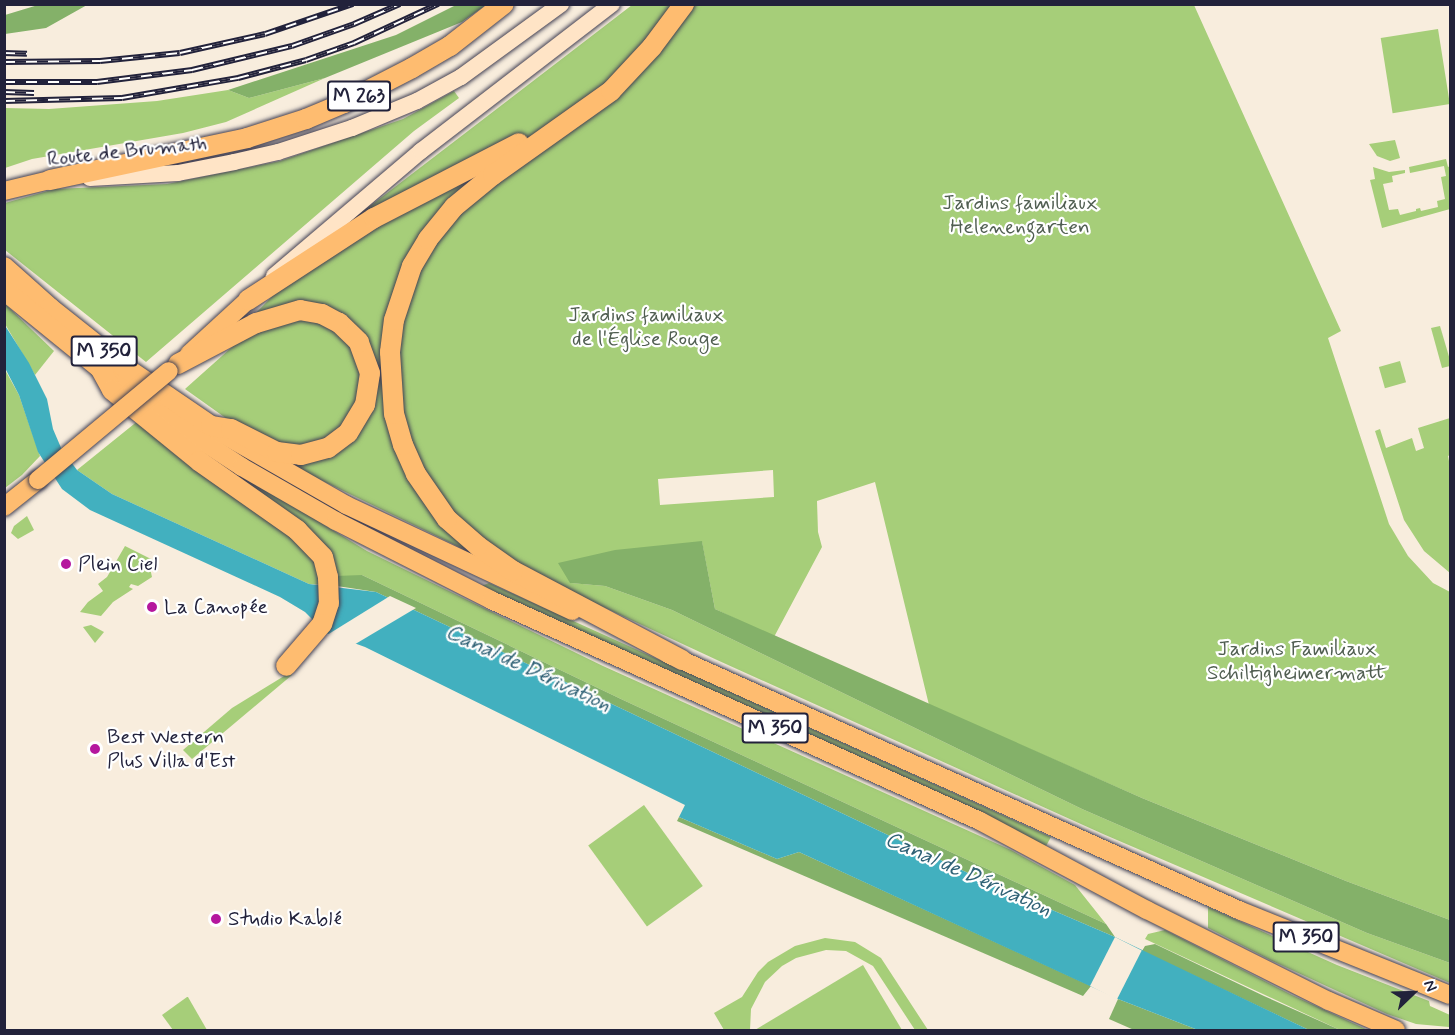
<!DOCTYPE html>
<html>
<head>
<meta charset="utf-8">
<style>
  body { margin:0 }
  #map { position:relative; width:1455px; height:1035px; overflow:hidden; background:#f8eddd; font-family:Mynerve,sans-serif }
  div>[style] { position:absolute }
  [style*='--x'] { left:calc(var(--x)*1px); top:calc(var(--y)*1px); width:calc(var(--w)*1px); rotate:calc(var(--a)*1deg) }
  .green>* { inset:0; background:#a6ce79; transform-origin:0 0 }
  .forest>* { inset:0; background:#84b169 }
  .water>* { inset:0; background:#42b0bf }
  .pier>* { inset:0; background:#f8eddd; transform-origin:0 0 }
  .roads { filter:drop-shadow(0 0 2px #424053) drop-shadow(0 0 2px #424053) }
  .secondary>* { height:16px; margin:-8px; padding:0 8px; transform-origin:8px; border-radius:8px; background:#ffe4c6 }
  .primary>* { height:18px; margin:-9px; padding:0 9px; transform-origin:9px; border-radius:9px; background:#febc70 }
  .trunk>* { height:20px; margin:-10px; padding:0 10px; transform-origin:10px; border-radius:10px; background:#febc70 }
  .rail>* { height:6px; margin-top:-3px; transform-origin:0; background:repeating-linear-gradient(90deg,#fff 0 11px,#22223b 0 22px); box-sizing:border-box; border-block:2px solid #22223b }
  .bridges { filter:drop-shadow(0 0 2px #424053) drop-shadow(0 0 2px #424053) }
  .primary-bridge>* { height:18px; margin:-9px; padding:0 9px; transform-origin:9px; border-radius:9px; background:#febc70 }
  .dots>* { width:16px; height:16px; translate:-50% -50%; box-sizing:border-box; border:3px solid #fff; border-radius:50% }
  span { translate:-50% -50%; white-space:nowrap; text-align:center; line-height:1.15; -webkit-text-stroke:4.5px #fff; paint-order:stroke }
  .shield-label span { padding:2px 4px; background:#fff; border:2px solid; border-radius:4px; -webkit-text-stroke-width:0 }
  .shield-label { font-size:20px; color:#22223b; font-weight:700 }
  .street-label { font-size:21px; color:#22223b }
  .park-label { font-size:21px; color:#505e51 }
  .poi-label { font-size:21px; color:#22223b }
  .left { translate:0 -50%; text-align:left }
  .water-label { font-size:22px; color:#306276; font-style:italic }
  .frame { position:absolute; inset:0; border:6px solid #22223b; pointer-events:none }
  .north { position:absolute; left:1383px; top:963px; width:60px; height:60px; -webkit-text-stroke:4px #fff; paint-order:stroke; rotate:67deg; font-size:16px; font-weight:700; line-height:24px; text-align:center; color:#22223b }
  .north::after { content:''; display:block; margin:auto; width:21px; height:27px; background:#22223b; clip-path:polygon(50% 0,100% 100%,50% 72%,0 100%) }
</style>
</head>
<body>
<div id="map">
  <div class="green">
    <div style="clip-path:polygon(evenodd,632px 5px,1194px 5px,1341px 331px,1328px 338px,1389px 524px,1408px 556px,1433px 583px,1450px 592px,1450px 920px,1346px 881px,1142px 798px,929px 705px,875px 482px,817px 501px,818px 532px,822px 547px,774px 637px,715px 609px,702px 542px,571px 583px,605px 586px,672px 610px,1082px 809px,1367px 933px,1450px 963px,1450px 983px,1103px 834px,717px 660px,528px 572px,459px 547px,296px 468px,185px 389px,241px 339px,255px 314px,331px 236px,632px 5px,773px 470px,774px 497px,660px 505px,658px 479px,773px 470px)"></div>
    <div style="left:1438px;top:29px;width:76px;height:58px;rotate:81deg"></div>
    <div style="clip-path:polygon(325px 78px,226px 122px,183px 133px,32px 159px,5px 168px,5px 108px,49px 109px,157px 101px,228px 90px,249px 98px)"></div>
    <div style="clip-path:polygon(454px 91px,459px 98px,414px 131px,146px 362px,5px 250px,5px 203px,55px 189px,167px 184px,280px 161px,403px 119px)"></div>
    <div style="clip-path:polygon(1395px 140px,1400px 158px,1390px 161px,1377px 156px,1369px 144px)"></div>
    <div style="clip-path:polygon(1446px 159px,1448px 167px,1450px 166px,1450px 209px,1382px 228px,1370px 180px,1375px 179px,1373px 167px,1389px 172px,1405px 170px,1405px 173px,1392px 176px,1393px 182px,1383px 184px,1389px 210px,1398px 209px,1400px 215px,1416px 211px,1416px 209px,1420px 208px,1421px 211px,1438px 207px,1437px 201px,1445px 199px,1441px 177px,1446px 176px,1444px 166px,1410px 173px,1409px 167px)"></div>
    <div style="clip-path:polygon(4px 303px,54px 351px,35px 375px,5px 324px)"></div>
    <div style="clip-path:polygon(1440px 326px,1450px 360px,1450px 366px,1442px 368px,1431px 328px)"></div>
    <div style="left:1400px;top:361px;width:22px;height:22px;rotate:74deg"></div>
    <div style="clip-path:polygon(4px 368px,19px 395px,40px 456px,22px 475px,5px 488px)"></div>
    <div style="clip-path:polygon(1450px 418px,1450px 455px,1448px 456px,1450px 466px,1450px 573px,1424px 551px,1404px 520px,1375px 431px,1380px 429px,1386px 448px,1412px 438px,1416px 451px,1424px 448px,1418px 428px)"></div>
    <div style="clip-path:polygon(139px 420px,209px 461px,213px 457px,367px 551px,603px 666px,1011px 850px,1075px 885px,1106px 924px,621px 699px,362px 575px,337px 586px,309px 584px,112px 494px,77px 470px)"></div>
    <div style="clip-path:polygon(27px 516px,34px 530px,18px 539px,11px 533px,14px 526px)"></div>
    <div style="clip-path:polygon(125px 546px,157px 562px,150px 568px,152px 577px,138px 586px,131px 584px,129px 587px,133px 589px,113px 602px,101px 616px,80px 612px,88px 602px,103px 591px,98px 584px,107px 577px)"></div>
    <div style="clip-path:polygon(489px 583px,1051px 837px,1046px 846px,479px 587px)"></div>
    <div style="clip-path:polygon(91px 625px,104px 632px,95px 643px,83px 627px)"></div>
    <div style="clip-path:polygon(289px 673px,292px 675px,192px 759px,183px 750px,232px 708px)"></div>
    <div style="left:644px;top:805px;width:100px;height:69px;rotate:54deg"></div>
    <div style="clip-path:polygon(1208px 907px,1337px 965px,1429px 1001px,1430px 1006px,1450px 1015px,1449px 1027px,1416px 1024px,1387px 1014px,1270px 960px,1208px 928px)"></div>
    <div style="clip-path:polygon(1165px 930px,1292px 995px,1368px 1030px,1340px 1030px,1145px 939px,1148px 934px)"></div>
    <div style="clip-path:polygon(825px 938px,855px 942px,881px 958px,928px 1030px,915px 1030px,873px 966px,846px 951px,826px 950px,796px 958px,782px 966px,765px 982px,751px 1009px,750px 1030px,724px 1030px,714px 1013px,742px 997px,758px 972px,768px 962px,795px 946px)"></div>
    <div style="clip-path:polygon(863px 965px,902px 1030px,755px 1030px)"></div>
    <div style="clip-path:polygon(187px 997px,188px 997px,207px 1030px,173px 1030px,162px 1015px)"></div>
  </div>
  <div class="forest">
    <div style="clip-path:polygon(38px 5px,38px 4px,87px 5px,46px 28px,5px 34px,5px 15px)"></div>
    <div style="clip-path:polygon(456px 5px,486px 5px,462px 22px,325px 78px,249px 98px,228px 90px,396px 35px)"></div>
    <div style="clip-path:polygon(702px 541px,715px 609px,1142px 798px,1346px 881px,1450px 920px,1450px 963px,1367px 933px,1082px 809px,672px 610px,605px 586px,570px 583px,558px 563px,615px 550px)"></div>
    <div style="clip-path:polygon(362px 575px,621px 699px,1106px 924px,1115px 937px,989px 883px,376px 592px,337px 586px,336px 576px)"></div>
    <div style="clip-path:polygon(679px 817px,777px 859px,799px 852px,1091px 986px,1083px 996px,677px 821px)"></div>
    <div style="clip-path:polygon(1155px 944px,1264px 996px,1340px 1030px,1309px 1030px,1142px 951px,1145px 946px)"></div>
    <div style="clip-path:polygon(1118px 999px,1198px 1030px,1134px 1030px,1109px 1019px)"></div>
  </div>
  <div class="water">
    <div style="clip-path:polygon(4px 324px,29px 363px,47px 399px,53px 429px,62px 450px,77px 470px,112px 494px,309px 584px,376px 592px,989px 883px,1115px 937px,1309px 1030px,1198px 1030px,1118px 999px,799px 852px,777px 859px,679px 817px,685px 805px,365px 647px,326px 633px,305px 612px,280px 597px,90px 510px,62px 489px,38px 452px,19px 395px,5px 368px)"></div>
  </div>
  <div class="pier">
    <div style="clip-path:polygon(390px 596px,416px 608px,352px 646px,329px 637px,327px 635px)"></div>
    <div style="left:1115px;top:937px;width:30px;height:55px;rotate:27deg"></div>
  </div>
  <div class="roads">
    <div class="secondary">
      <div style="--x:90;--y:178;--w:88;--a:-3.3"></div>
      <div style="--x:178;--y:173;--w:57;--a:-11.1"></div>
      <div style="--x:234;--y:162;--w:45;--a:-12.8"></div>
      <div style="--x:278;--y:152;--w:78;--a:-18"></div>
      <div style="--x:352;--y:128;--w:70;--a:-22.6"></div>
      <div style="--x:417;--y:101;--w:50;--a:-28.6"></div>
      <div style="--x:461;--y:77;--w:124;--a:-36.1"></div>
      <div style="--x:274;--y:276;--w:193;--a:-40.4"></div>
      <div style="--x:421;--y:151;--w:241;--a:-37.6"></div>
    </div>
    <div class="primary">
      <div style="--x:4;--y:191;--w:47;--a:-13.4"></div>
      <div style="--x:189;--y:354;--w:80;--a:-42.5"></div>
      <div style="--x:100;--y:368;--w:76;--a:37"></div>
      <div style="--x:161;--y:414;--w:97;--a:33.2"></div>
      <div style="--x:242;--y:467;--w:108;--a:29.9"></div>
      <div style="--x:336;--y:521;--w:174;--a:27"></div>
      <div style="--x:491;--y:600;--w:537;--a:24.32"></div>
      <div style="--x:980;--y:821;--w:189;--a:28.1"></div>
      <div style="--x:1147;--y:910;--w:203;--a:26.6"></div>
      <div style="--x:1329;--y:1001;--w:73;--a:23.4"></div>
      <div style="--x:217;--y:431;--w:149;--a:29.8"></div>
      <div style="--x:346;--y:505;--w:250;--a:25.1"></div>
      <div style="--x:4;--y:507;--w:43;--a:-38.5"></div>
      <div style="--x:668;--y:654;--w:628;--a:24.16"></div>
      <div style="--x:1241;--y:911;--w:225;--a:21.9"></div>
    </div>
    <div class="trunk">
      <div style="--x:50;--y:180;--w:201;--a:-12"></div>
      <div style="--x:247;--y:138;--w:62;--a:-17.9"></div>
      <div style="--x:306;--y:119;--w:41;--a:-22.8"></div>
      <div style="--x:344;--y:103;--w:76;--a:-27.2"></div>
      <div style="--x:412;--y:68;--w:44;--a:-30.1"></div>
      <div style="--x:450;--y:46;--w:68;--a:-37.9"></div>
      <div style="--x:4;--y:267;--w:62;--a:41.7"></div>
      <div style="--x:50;--y:308;--w:93;--a:38.5"></div>
      <div style="--x:123;--y:366;--w:107;--a:34.3"></div>
      <div style="--x:211;--y:426;--w:20;--a:9"></div>
      <div style="--x:231;--y:429;--w:51;--a:26.6"></div>
      <div style="--x:277;--y:452;--w:24;--a:7"></div>
      <div style="--x:301;--y:455;--w:28;--a:-15"></div>
      <div style="--x:328;--y:448;--w:25;--a:-37"></div>
      <div style="--x:348;--y:433;--w:33;--a:-59"></div>
      <div style="--x:365;--y:405;--w:32;--a:-81"></div>
      <div style="--x:370;--y:373;--w:33;--a:-110"></div>
      <div style="--x:359;--y:342;--w:28;--a:-136"></div>
      <div style="--x:339;--y:323;--w:19;--a:-152"></div>
      <div style="--x:322;--y:314;--w:22;--a:-170"></div>
      <div style="--x:300;--y:310;--w:46;--a:163.5"></div>
      <div style="--x:256;--y:323;--w:88;--a:152.3"></div>
      <div style="--x:4;--y:290;--w:124;--a:39.1"></div>
      <div style="--x:100;--y:368;--w:25;--a:61"></div>
      <div style="--x:112;--y:390;--w:112;--a:39.2"></div>
      <div style="--x:199;--y:461;--w:120;--a:35.1"></div>
      <div style="--x:297;--y:530;--w:37;--a:46"></div>
      <div style="--x:323;--y:557;--w:21;--a:76"></div>
      <div style="--x:328;--y:577;--w:26;--a:88"></div>
      <div style="--x:329;--y:603;--w:22;--a:108"></div>
      <div style="--x:322;--y:624;--w:55;--a:130.6"></div>
      <div style="--x:248;--y:300;--w:150;--a:-33.1"></div>
      <div style="--x:374;--y:218;--w:163;--a:-27.3"></div>
      <div style="--x:682;--y:660;--w:191;--a:-152.2"></div>
      <div style="--x:513;--y:571;--w:43;--a:-144.5"></div>
      <div style="--x:478;--y:546;--w:41;--a:-138.9"></div>
      <div style="--x:447;--y:519;--w:55;--a:-124.6"></div>
      <div style="--x:416;--y:474;--w:32;--a:-114"></div>
      <div style="--x:403;--y:445;--w:32;--a:-106"></div>
      <div style="--x:394;--y:414;--w:62;--a:-93.7"></div>
      <div style="--x:390;--y:352;--w:32;--a:-83"></div>
      <div style="--x:394;--y:320;--w:57;--a:-71.6"></div>
      <div style="--x:412;--y:266;--w:31;--a:-59"></div>
      <div style="--x:428;--y:239;--w:41;--a:-50.9"></div>
      <div style="--x:454;--y:207;--w:50;--a:-39.4"></div>
      <div style="--x:493;--y:175;--w:145;--a:-35.4"></div>
      <div style="--x:611;--y:91;--w:60;--a:-47"></div>
      <div style="--x:652;--y:47;--w:54;--a:-53.3"></div>
    </div>
  </div>
  <div class="rail">
    <div style="--x:4;--y:53;--w:23;--a:2"></div>
    <div style="--x:4;--y:62;--w:96;--a:-0.6"></div>
    <div style="--x:100;--y:61;--w:80;--a:-5.7"></div>
    <div style="--x:180;--y:53;--w:87;--a:-12.6"></div>
    <div style="--x:265;--y:34;--w:93;--a:-18.8"></div>
    <div style="--x:4;--y:82;--w:93;--a:0"></div>
    <div style="--x:97;--y:82;--w:96;--a:-7.2"></div>
    <div style="--x:192;--y:70;--w:103;--a:-13.5"></div>
    <div style="--x:292;--y:46;--w:66;--a:-19.5"></div>
    <div style="--x:354;--y:24;--w:50;--a:-23.5"></div>
    <div style="--x:4;--y:92;--w:30;--a:2"></div>
    <div style="--x:4;--y:101;--w:118;--a:-1.5"></div>
    <div style="--x:122;--y:98;--w:118;--a:-9.8"></div>
    <div style="--x:238;--y:78;--w:70;--a:-14.8"></div>
    <div style="--x:306;--y:60;--w:51;--a:-19.5"></div>
    <div style="--x:354;--y:43;--w:93;--a:-24.9"></div>
  </div>
  <div class="bridges">
    <div class="primary-bridge">
      <div style="--x:38;--y:480;--w:170;--a:-39.8"></div>
    </div>
  </div>
  <div class="dots">
    <div style="left:66px;top:564px;background:#b5179e"></div>
    <div style="left:152px;top:607px;background:#b5179e"></div>
    <div style="left:95px;top:749px;background:#b5179e"></div>
    <div style="left:216px;top:919px;background:#b5179e"></div>
  </div>
  <div class="shield-label">
    <span style="left:359px;top:96px">M 263</span>
    <span style="left:104px;top:351px">M 350</span>
    <span style="left:775px;top:728px">M 350</span>
    <span style="left:1306px;top:937px">M 350</span>
  </div>
  <div class="street-label">
    <span style="left:127px;top:151px;rotate:-6deg">Route de Brumath</span>
  </div>
  <div class="park-label">
    <span style="left:1020px;top:215px">Jardins familiaux<br>Helenengarten</span>
    <span style="left:646px;top:327px">Jardins familiaux<br>de l'Église Rouge</span>
    <span style="left:1297px;top:661px">Jardins Familiaux<br>Schiltigheimermatt</span>
  </div>
  <div class="poi-label">
    <span class="left" style="left:78px;top:564px">Plein Ciel</span>
    <span class="left" style="left:164px;top:607px">La Canopée</span>
    <span class="left" style="left:107px;top:749px">Best Western<br>Plus Villa d'Est</span>
    <span class="left" style="left:228px;top:919px">Studio Kablé</span>
  </div>
  <div class="water-label">
    <span style="left:528px;top:669px;rotate:25deg">Canal de Dérivation</span>
    <span style="left:968px;top:875px;rotate:24deg">Canal de Dérivation</span>
  </div>
  <div class="frame"></div>
  <div class="north">N</div>
</div>
</body>
</html>
